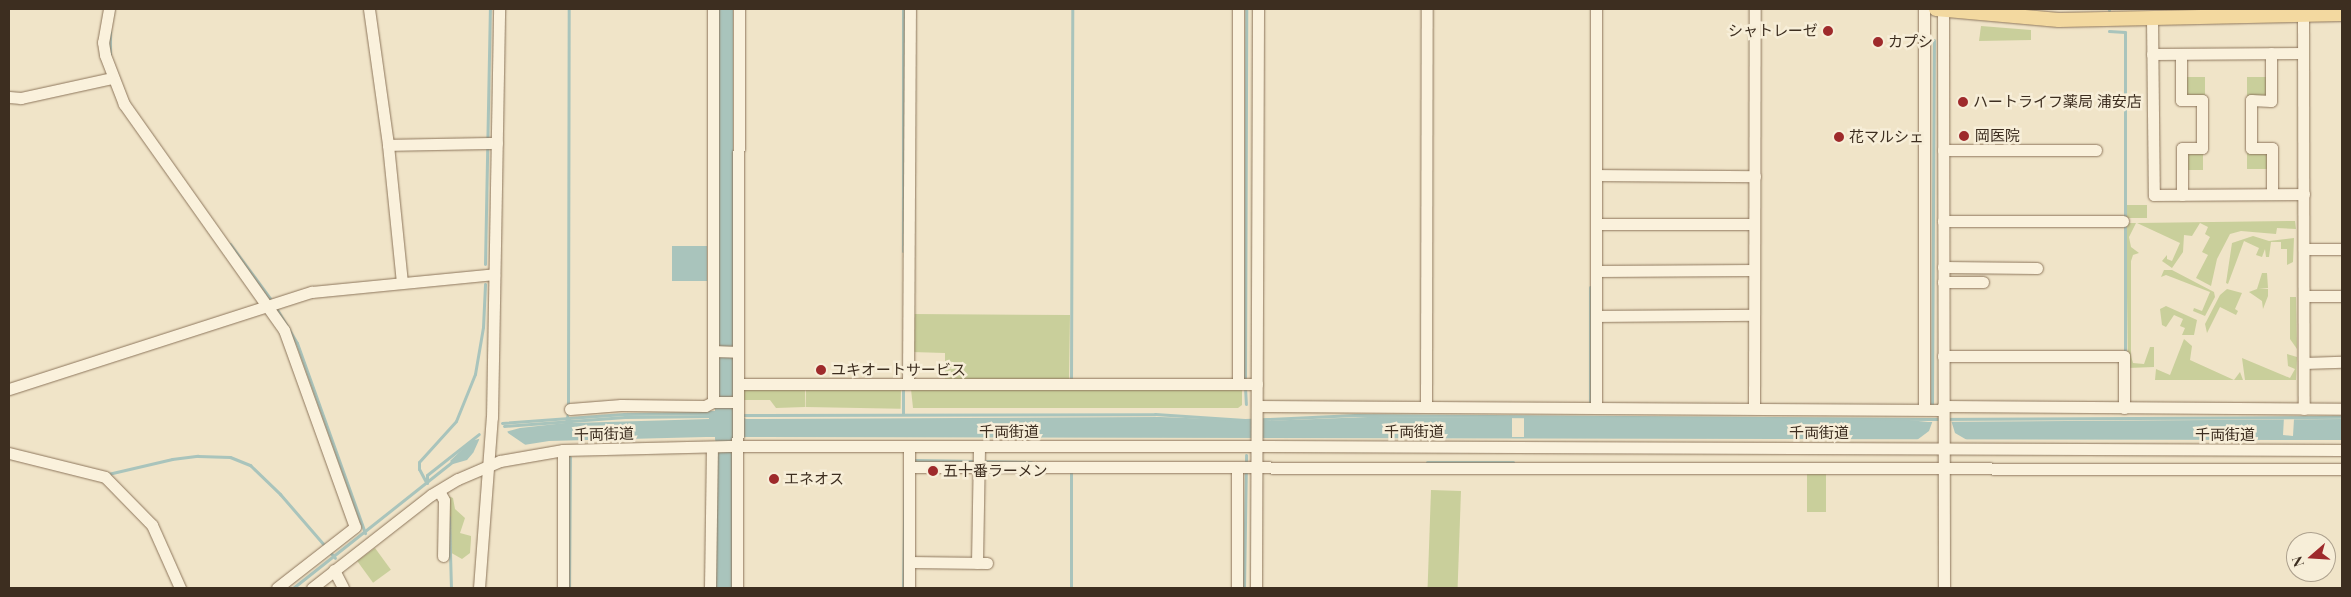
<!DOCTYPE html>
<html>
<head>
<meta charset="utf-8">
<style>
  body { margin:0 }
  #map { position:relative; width:2351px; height:597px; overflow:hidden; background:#f0e4c8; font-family:"Playfair Display","Noto Sans JP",serif }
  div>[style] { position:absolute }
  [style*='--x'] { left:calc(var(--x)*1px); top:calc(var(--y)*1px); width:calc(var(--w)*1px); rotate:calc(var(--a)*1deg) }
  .green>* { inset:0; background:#c9cf9b; transform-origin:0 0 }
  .water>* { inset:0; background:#a9c4bc; transform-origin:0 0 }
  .pier>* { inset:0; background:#f0e4c8; transform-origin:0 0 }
  .stream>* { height:3px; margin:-1.5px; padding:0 1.5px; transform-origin:1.5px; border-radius:1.5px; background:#a9c4bc }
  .river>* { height:18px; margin:-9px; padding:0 9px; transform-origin:9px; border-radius:9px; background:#a9c4bc }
  .roads { filter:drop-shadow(0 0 1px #8d765c) drop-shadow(0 0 1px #8d765c) }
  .minor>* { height:11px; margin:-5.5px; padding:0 5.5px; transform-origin:5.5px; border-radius:5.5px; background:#faf1dc }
  .major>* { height:14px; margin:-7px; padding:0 7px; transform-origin:7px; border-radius:7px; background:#f3d9a0 }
  .dots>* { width:14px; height:14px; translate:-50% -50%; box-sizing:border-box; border:2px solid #f7eed8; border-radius:50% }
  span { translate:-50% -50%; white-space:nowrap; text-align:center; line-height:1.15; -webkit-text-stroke:5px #f7eed8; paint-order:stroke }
  .poi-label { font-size:15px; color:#3d2e20 }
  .right { translate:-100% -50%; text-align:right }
  .left { translate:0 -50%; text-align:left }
  .street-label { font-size:15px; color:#3d2e20 }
  .frame { position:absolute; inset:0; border:10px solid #3d2e20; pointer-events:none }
  .north { position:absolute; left:2286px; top:532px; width:50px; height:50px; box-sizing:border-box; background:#f7eed8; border:1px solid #ada18e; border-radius:50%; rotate:251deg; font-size:14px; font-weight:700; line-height:20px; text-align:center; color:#3d2e20 }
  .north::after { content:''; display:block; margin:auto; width:18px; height:22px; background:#9e2a2b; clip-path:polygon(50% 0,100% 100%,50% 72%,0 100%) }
</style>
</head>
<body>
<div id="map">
  <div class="green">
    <div style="clip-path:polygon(1981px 26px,2031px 30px,2031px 40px,1979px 41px)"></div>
    <div style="left:2185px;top:77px;width:20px;height:20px"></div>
    <div style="left:2247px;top:77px;width:21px;height:21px"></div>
    <div style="clip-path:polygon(2247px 150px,2262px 150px,2268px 155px,2268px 169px,2247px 169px)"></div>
    <div style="clip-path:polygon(2203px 152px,2203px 170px,2185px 170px,2186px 154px)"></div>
    <div style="left:2147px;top:205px;width:13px;height:20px;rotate:90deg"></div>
    <div style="clip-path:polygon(2295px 221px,2296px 229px,2277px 228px,2276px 234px,2241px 231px,2230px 234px,2217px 259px,2211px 286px,2196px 278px,2208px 255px,2202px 252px,2210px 237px,2205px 234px,2208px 227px,2200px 223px,2192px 236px,2184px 235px,2183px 252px,2172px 268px,2162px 261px,2167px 255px,2167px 259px,2172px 261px,2180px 243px,2137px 223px)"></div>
    <div style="clip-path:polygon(2126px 223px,2136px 223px,2129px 237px,2131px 247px,2139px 253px,2133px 255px,2131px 261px,2131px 356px,2133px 363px,2144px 364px,2150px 347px,2154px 347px,2154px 367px,2128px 368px)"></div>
    <div style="clip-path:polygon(2253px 236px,2269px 241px,2294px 238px,2293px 262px,2287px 265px,2287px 249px,2281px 249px,2281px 242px,2271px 242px,2269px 257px,2266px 257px,2265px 249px,2262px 257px,2256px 255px,2259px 248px,2244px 241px,2228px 284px,2226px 283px,2232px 243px)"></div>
    <div style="clip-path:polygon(2164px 270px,2172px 270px,2214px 292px,2215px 297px,2205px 316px,2193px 311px,2194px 308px,2202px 311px,2210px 292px,2166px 275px,2161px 277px)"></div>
    <div style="clip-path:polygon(2262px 273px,2267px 273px,2268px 288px,2259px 289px,2268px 289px,2268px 296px,2263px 309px,2262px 301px,2249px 292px,2257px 289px)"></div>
    <div style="clip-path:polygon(2227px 289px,2242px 293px,2235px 309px,2238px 311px,2236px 315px,2220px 307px,2207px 333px,2205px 324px,2220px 295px)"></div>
    <div style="clip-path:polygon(2290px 297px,2296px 297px,2297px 349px,2290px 339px)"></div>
    <div style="clip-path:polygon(2166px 306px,2197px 320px,2194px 335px,2182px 335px,2185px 328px,2180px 326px,2183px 319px,2174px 315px,2166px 327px,2162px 325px,2160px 309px)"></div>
    <div style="clip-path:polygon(912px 314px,1070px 315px,1069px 380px,945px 379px,945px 353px,912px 352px)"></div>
    <div style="clip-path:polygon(2184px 339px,2192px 346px,2190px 360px,2234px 380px,2240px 372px,2243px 380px,2155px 380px,2156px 369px,2170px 375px)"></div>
    <div style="clip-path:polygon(2287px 354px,2297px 357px,2296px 380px,2245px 380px,2242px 358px,2290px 378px,2295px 369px,2288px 366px)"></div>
    <div style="left:806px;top:387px;width:95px;height:20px;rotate:1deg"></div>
    <div style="clip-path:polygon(744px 388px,805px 388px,805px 407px,776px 408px,770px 400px,744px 400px)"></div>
    <div style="clip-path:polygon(911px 389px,1242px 390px,1242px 405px,1238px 408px,913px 408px)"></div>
    <div style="left:1807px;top:472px;width:19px;height:40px"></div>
    <div style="left:1431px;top:490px;width:30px;height:98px;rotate:2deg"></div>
    <div style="clip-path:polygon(448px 496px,453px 498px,455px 509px,465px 518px,460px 533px,471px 536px,471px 539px,470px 553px,462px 559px,448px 551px,445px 500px)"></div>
    <div style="left:375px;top:548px;width:27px;height:22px;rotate:54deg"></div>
  </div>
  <div class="water">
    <div style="left:672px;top:246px;width:35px;height:35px"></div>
    <div style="clip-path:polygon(709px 411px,729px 411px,746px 419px,1160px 417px,1265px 421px,1368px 417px,1899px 419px,1928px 422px,2342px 419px,2342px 440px,706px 437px,549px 441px,473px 453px,467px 460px,453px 464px,450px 461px,471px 441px,520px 428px,565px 423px,567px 413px,573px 423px,709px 419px)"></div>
  </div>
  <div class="pier">
    <div style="left:1512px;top:415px;width:12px;height:22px"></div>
    <div style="clip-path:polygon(2284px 417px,2342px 417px,2342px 419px,2294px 419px,2293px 436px,2283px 435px)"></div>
    <div style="clip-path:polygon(503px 420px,508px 433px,527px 446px,474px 455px,470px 460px,479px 440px,481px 421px)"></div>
    <div style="clip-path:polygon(1933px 420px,1951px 420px,1955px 433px,1967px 440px,1917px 440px,1929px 431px)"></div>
  </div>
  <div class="stream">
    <div style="--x:2109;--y:9;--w:1;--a:90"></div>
    <div style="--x:2109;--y:31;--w:16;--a:4"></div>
    <div style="--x:2125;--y:32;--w:319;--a:90"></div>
    <div style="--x:110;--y:54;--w:22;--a:-90"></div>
    <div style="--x:230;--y:244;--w:71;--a:53.6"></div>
    <div style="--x:903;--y:251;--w:242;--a:-90"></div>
    <div style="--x:485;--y:264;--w:255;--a:-88.9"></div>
    <div style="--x:275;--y:306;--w:43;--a:59.3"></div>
    <div style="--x:297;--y:343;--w:202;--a:70.3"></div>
    <div style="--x:1071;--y:381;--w:372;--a:-89.8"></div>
    <div style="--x:1245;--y:381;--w:372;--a:-89.8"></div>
    <div style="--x:1245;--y:387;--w:17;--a:87"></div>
    <div style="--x:903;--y:388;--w:26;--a:90"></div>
    <div style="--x:1590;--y:404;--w:117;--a:-90"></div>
    <div style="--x:568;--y:406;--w:397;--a:-89.9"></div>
    <div style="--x:1932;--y:406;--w:366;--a:-89.7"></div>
    <div style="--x:741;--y:415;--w:414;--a:-0.1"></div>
    <div style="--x:1155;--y:414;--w:90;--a:3.8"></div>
    <div style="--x:1245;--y:420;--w:110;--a:-2.6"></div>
    <div style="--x:1355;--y:415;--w:577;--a:0.4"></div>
    <div style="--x:1932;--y:419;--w:410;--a:-0.3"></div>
    <div style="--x:502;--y:423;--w:122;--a:-4.2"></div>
    <div style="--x:624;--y:414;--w:88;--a:-0.7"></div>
    <div style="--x:504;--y:426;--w:121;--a:-4.3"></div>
    <div style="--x:625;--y:417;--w:87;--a:-0.7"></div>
    <div style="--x:914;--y:460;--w:62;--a:0.9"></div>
    <div style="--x:982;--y:461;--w:49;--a:1.2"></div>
    <div style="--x:1427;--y:462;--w:86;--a:0"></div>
    <div style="--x:108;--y:474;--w:66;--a:-13.2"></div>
    <div style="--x:172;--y:459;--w:26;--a:-7"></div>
    <div style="--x:198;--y:456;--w:32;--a:2"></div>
    <div style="--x:230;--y:457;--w:22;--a:22"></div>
    <div style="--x:250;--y:465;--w:42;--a:44"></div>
    <div style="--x:280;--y:494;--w:69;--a:49.1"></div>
    <div style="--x:426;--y:482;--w:15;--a:-118"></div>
    <div style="--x:419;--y:469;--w:7;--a:-90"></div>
    <div style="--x:419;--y:462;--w:55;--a:-47.9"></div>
    <div style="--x:456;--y:421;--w:51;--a:-68"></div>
    <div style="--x:475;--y:374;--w:48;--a:-80.3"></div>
    <div style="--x:483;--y:327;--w:43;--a:-87.3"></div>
    <div style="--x:427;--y:483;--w:8;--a:-90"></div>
    <div style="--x:427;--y:475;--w:66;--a:-38.3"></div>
    <div style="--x:449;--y:517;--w:71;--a:88.4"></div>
    <div style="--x:329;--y:551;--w:9;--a:49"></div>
    <div style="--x:293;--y:588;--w:204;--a:-38.4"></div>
    <div style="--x:569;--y:588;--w:131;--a:-89.6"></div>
    <div style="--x:903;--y:588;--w:126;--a:-89.1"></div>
    <div style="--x:1071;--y:588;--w:119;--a:-90"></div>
    <div style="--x:1244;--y:588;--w:133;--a:-89.1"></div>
  </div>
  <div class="river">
    <div style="--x:724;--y:439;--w:430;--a:-90"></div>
    <div style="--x:723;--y:588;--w:134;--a:-90"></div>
  </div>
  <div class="roads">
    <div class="minor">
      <div style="--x:109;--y:9;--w:34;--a:100"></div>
      <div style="--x:103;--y:42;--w:13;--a:81"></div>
      <div style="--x:105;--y:55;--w:53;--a:68.8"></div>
      <div style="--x:124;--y:104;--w:277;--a:54.7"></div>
      <div style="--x:284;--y:330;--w:209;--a:70.2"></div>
      <div style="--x:355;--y:527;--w:99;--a:142"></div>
      <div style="--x:369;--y:9;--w:137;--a:82"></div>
      <div style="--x:388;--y:145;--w:138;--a:84.2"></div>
      <div style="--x:713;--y:9;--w:393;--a:90"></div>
      <div style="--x:1924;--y:9;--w:399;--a:90"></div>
      <div style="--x:1943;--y:9;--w:579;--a:89.9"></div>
      <div style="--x:2303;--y:14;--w:395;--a:89.9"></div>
      <div style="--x:2152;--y:18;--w:177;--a:89.4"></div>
      <div style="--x:2154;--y:195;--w:150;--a:-0.4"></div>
      <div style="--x:2271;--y:53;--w:48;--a:90"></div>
      <div style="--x:2271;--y:101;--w:20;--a:-177"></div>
      <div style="--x:2251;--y:100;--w:48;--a:90"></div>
      <div style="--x:2251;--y:148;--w:21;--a:0"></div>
      <div style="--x:2272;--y:148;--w:46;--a:90"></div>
      <div style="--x:2152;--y:54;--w:151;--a:-0.4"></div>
      <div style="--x:2181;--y:54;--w:46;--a:90"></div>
      <div style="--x:2181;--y:100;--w:21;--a:0"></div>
      <div style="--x:2202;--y:100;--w:48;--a:90"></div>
      <div style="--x:2202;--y:148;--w:20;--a:180"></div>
      <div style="--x:2182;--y:148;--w:47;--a:90"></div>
      <div style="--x:9;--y:97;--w:12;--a:5"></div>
      <div style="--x:21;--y:98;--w:93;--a:-12.4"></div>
      <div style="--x:388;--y:145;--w:109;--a:-1.1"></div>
      <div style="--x:1943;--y:150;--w:153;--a:0"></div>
      <div style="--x:1596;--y:175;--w:159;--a:0.4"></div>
      <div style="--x:1943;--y:221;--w:180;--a:0"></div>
      <div style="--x:1596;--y:224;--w:158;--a:0"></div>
      <div style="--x:2304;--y:249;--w:38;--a:0"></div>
      <div style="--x:1943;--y:267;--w:94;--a:0.6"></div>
      <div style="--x:1596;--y:271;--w:158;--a:-0.4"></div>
      <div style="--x:1943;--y:282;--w:40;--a:0"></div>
      <div style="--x:2304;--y:296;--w:38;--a:0"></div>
      <div style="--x:1596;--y:316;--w:158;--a:-0.4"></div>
      <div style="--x:713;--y:351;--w:25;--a:2"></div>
      <div style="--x:1943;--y:356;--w:181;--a:0"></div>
      <div style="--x:2124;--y:356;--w:52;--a:90"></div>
      <div style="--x:2304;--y:363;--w:38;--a:-2"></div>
      <div style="--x:908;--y:383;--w:374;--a:-89.7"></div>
      <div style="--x:738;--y:384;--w:519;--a:0"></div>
      <div style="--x:1238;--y:384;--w:375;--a:-90"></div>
      <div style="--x:9;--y:389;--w:318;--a:-17.8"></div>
      <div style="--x:312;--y:292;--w:183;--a:-5.6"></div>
      <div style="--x:1257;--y:406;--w:686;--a:0.33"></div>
      <div style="--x:1426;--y:406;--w:397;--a:-89.9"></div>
      <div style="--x:1596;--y:406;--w:397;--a:-90"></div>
      <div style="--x:1943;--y:406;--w:399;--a:0.4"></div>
      <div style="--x:1754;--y:407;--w:398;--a:-89.9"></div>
      <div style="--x:570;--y:409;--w:51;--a:-4.5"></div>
      <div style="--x:621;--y:405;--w:84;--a:0.7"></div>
      <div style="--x:705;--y:406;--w:9;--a:-27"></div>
      <div style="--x:713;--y:402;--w:25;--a:0"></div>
      <div style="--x:563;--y:450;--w:138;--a:90"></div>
      <div style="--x:9;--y:453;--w:99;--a:14"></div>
      <div style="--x:105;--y:477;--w:67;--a:45.6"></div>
      <div style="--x:152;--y:525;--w:69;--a:66"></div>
      <div style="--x:909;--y:467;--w:1433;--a:0.08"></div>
      <div style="--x:439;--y:491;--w:10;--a:61"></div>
      <div style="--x:444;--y:500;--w:56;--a:91"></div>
      <div style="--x:909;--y:562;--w:78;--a:0.7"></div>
      <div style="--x:977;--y:563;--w:116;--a:-89"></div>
      <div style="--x:334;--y:570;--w:20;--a:63"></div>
      <div style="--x:312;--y:588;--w:151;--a:-38"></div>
      <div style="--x:431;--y:495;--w:31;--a:-31"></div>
      <div style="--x:458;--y:479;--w:46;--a:-23.2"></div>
      <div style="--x:500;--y:461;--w:64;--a:-9.9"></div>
      <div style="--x:563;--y:450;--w:166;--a:-1.4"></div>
      <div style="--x:729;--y:446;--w:537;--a:0"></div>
      <div style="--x:1266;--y:446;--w:1076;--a:0.21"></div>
      <div style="--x:479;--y:588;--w:171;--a:-85.7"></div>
      <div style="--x:492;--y:417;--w:408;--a:-89"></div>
      <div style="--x:710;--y:588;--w:141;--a:-89.2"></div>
      <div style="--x:737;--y:588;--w:579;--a:-89.8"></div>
      <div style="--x:909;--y:588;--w:141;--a:-90"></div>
      <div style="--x:1237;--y:588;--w:121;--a:-90"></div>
      <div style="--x:1256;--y:588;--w:579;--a:-89.8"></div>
    </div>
    <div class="major">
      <div style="--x:1936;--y:9;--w:123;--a:5.1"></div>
      <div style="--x:2059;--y:20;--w:283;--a:-1.2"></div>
    </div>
  </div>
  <div class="dots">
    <div style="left:1828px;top:31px;background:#9e2a2b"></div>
    <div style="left:1878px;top:42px;background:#9e2a2b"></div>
    <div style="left:1963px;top:102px;background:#9e2a2b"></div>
    <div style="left:1964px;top:136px;background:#9e2a2b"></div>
    <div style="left:1839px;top:137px;background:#9e2a2b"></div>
    <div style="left:821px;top:370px;background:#9e2a2b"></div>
    <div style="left:933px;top:471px;background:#9e2a2b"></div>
    <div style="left:774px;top:479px;background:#9e2a2b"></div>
  </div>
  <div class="poi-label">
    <span class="right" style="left:1818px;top:31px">シャトレーゼ</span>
    <span class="left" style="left:1888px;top:42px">カプシ</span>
    <span class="left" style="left:1973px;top:102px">ハートライフ薬局 浦安店</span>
    <span class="left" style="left:1975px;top:136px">岡医院</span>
    <span class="left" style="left:1849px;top:137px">花マルシェ</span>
    <span class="left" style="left:831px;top:370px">ユキオートサービス</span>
    <span class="left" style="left:943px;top:471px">五十番ラーメン</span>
    <span class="left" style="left:784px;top:479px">エネオス</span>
  </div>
  <div class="street-label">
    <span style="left:1009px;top:432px">千両街道</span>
    <span style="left:1414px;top:432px">千両街道</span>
    <span style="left:1819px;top:433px">千両街道</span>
    <span style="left:604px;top:434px;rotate:-1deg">千両街道</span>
    <span style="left:2225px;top:435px">千両街道</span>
  </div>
  <div class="frame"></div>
  <div class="north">N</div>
</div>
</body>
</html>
